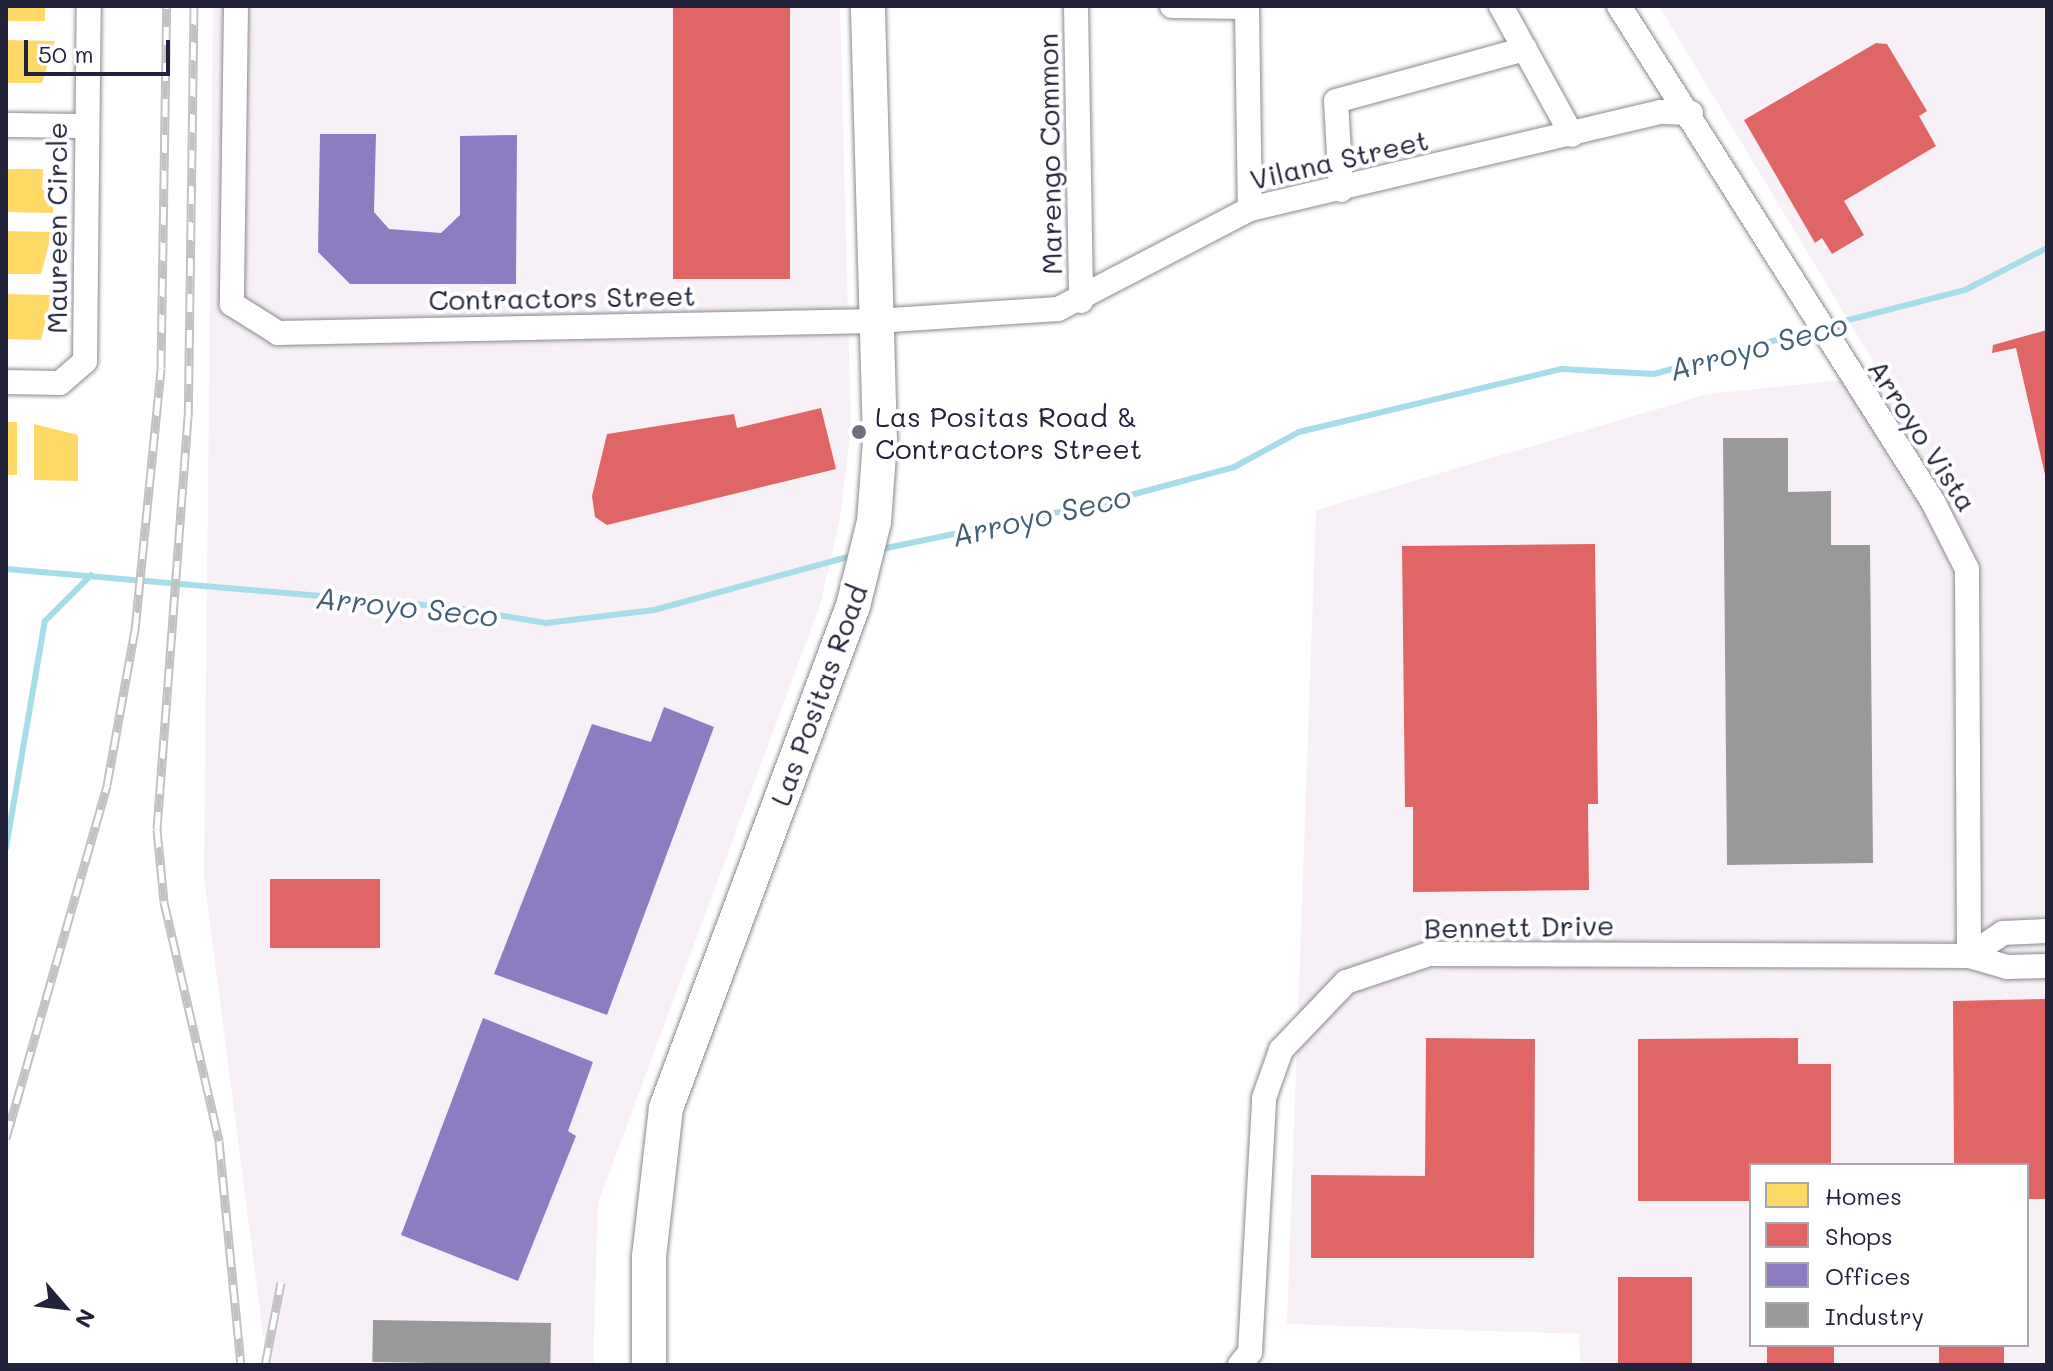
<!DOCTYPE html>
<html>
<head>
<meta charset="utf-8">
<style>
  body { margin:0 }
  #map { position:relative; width:2053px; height:1371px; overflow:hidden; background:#fff; font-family:Mali,sans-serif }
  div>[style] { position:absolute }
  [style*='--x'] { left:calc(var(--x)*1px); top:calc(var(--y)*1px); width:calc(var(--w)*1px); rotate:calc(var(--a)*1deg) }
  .built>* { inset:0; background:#f7f1f7 }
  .homes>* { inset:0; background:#ffd966; transform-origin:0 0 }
  .shops>* { inset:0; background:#e06666; transform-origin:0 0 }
  .offices>* { inset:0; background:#8e7cc3 }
  .industry>* { inset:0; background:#999; transform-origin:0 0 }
  .stream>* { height:6px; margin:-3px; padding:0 3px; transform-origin:3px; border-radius:3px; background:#a7dde9 }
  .roads { filter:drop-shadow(0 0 2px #8a8a8f) drop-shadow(0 0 2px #8a8a8f) }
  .minor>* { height:24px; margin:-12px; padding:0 12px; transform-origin:12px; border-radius:12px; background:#fff }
  .secondary>* { height:34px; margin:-17px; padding:0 17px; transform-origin:17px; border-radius:17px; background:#fff }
  .rail>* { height:9px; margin-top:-4.5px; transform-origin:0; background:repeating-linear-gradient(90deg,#fff 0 18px,#c2c2c4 0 36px); box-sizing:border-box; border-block:2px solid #c2c2c4 }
  .dots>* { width:22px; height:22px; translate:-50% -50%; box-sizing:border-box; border:4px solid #fff; border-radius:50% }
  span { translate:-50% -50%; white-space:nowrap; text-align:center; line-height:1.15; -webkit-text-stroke:8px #fff; paint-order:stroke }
  .street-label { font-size:28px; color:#22223b }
  .poi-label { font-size:28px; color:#22223b }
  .left { translate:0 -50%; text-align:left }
  .water-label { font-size:30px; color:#435f74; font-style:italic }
  .frame { position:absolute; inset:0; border:8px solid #22223b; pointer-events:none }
  .legend { position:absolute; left:1749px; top:1163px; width:280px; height:184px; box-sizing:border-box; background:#fff; border:2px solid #a7a7b1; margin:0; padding:10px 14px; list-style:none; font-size:24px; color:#22223b }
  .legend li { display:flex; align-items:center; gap:16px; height:40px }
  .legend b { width:40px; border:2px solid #a7a7b1 }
  .north { position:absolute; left:24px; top:1267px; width:80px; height:80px; -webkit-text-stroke:6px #fff; paint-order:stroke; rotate:118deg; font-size:22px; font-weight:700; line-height:32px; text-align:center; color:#22223b }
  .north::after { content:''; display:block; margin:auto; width:28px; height:36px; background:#22223b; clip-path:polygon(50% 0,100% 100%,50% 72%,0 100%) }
  .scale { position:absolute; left:24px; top:40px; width:146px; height:36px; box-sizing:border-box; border:4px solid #22223b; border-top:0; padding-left:10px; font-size:24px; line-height:28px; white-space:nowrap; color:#22223b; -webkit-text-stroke:6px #fff; paint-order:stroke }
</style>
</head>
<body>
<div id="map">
  <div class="built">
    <div style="clip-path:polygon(213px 6px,840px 6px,851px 427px,840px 519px,820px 605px,598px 1203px,593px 1365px,267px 1365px,204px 877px)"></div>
    <div style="clip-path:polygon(evenodd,1659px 6px,2047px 6px,2047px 1365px,1580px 1365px,1579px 1334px,1287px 1324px,1316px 510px,1708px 394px,1882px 376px,1659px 6px,1751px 1165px,2027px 1165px,2027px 1345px,1751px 1345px,1751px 1165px)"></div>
  </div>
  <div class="homes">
    <div style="left:6px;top:6px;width:39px;height:15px"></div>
    <div style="clip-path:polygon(6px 40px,55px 41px,42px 83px,6px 83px)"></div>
    <div style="clip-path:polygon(6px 169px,43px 169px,42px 190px,54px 190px,53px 213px,6px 212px)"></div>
    <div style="clip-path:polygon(6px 231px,52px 232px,41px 274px,6px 274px)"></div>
    <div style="clip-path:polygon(6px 294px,52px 295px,41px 340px,6px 339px)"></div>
    <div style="left:6px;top:422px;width:11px;height:53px"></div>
    <div style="clip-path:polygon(34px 424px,78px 435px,78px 481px,34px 480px)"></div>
  </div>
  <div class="shops">
    <div style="left:673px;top:6px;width:117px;height:273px"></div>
    <div style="clip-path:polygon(1876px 43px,1887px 44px,1927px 111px,1919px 116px,1936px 146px,1844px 201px,1864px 235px,1832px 254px,1822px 238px,1815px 243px,1744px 120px)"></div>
    <div style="clip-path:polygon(2047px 330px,2047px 479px,2046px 479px,2016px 348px,1992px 353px,1993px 345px)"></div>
    <div style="clip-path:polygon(821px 408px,836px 469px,607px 525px,595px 517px,592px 496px,607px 434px,734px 414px,737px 428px)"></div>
    <div style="clip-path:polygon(1595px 544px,1598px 804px,1588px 804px,1589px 890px,1413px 892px,1413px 807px,1405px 807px,1402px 546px)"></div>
    <div style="left:270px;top:879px;width:110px;height:69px"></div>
    <div style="clip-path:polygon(2047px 999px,2047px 1199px,2027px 1199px,2027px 1165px,1954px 1165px,1953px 1001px)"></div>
    <div style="clip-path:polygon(1426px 1038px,1535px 1039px,1534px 1258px,1311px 1258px,1311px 1175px,1425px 1176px)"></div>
    <div style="clip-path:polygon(1798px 1038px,1798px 1064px,1831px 1064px,1831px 1165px,1751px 1165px,1751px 1201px,1638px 1201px,1638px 1039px)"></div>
    <div style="left:1692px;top:1277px;width:88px;height:74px;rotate:90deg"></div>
    <div style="left:1767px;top:1345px;width:67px;height:20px"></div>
    <div style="left:1939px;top:1345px;width:65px;height:20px"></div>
  </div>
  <div class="offices">
    <div style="clip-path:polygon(320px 134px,376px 134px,374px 212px,389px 229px,441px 233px,460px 215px,460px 136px,517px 135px,516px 284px,350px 284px,318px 252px)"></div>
    <div style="clip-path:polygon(664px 707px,714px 727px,607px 1015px,494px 974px,592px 724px,651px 742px)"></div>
    <div style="clip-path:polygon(483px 1018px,593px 1062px,568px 1131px,576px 1136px,518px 1281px,401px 1235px)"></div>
  </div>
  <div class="industry">
    <div style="clip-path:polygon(1723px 438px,1788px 438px,1788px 492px,1831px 491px,1831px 545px,1870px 545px,1873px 863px,1727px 865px)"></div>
    <div style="left:551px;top:1323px;width:42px;height:178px;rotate:91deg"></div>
  </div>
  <div class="stream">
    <div style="--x:1829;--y:325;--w:140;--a:-14.4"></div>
    <div style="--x:1965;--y:290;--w:92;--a:-27.1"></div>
    <div style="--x:877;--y:550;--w:229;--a:-11.8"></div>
    <div style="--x:1101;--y:503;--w:138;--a:-15.1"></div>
    <div style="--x:1234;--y:467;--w:74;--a:-28.3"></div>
    <div style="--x:1299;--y:432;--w:269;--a:-13.5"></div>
    <div style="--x:1561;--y:369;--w:93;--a:3.1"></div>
    <div style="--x:1654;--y:374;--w:167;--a:-15.6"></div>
    <div style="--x:6;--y:569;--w:447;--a:4.9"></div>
    <div style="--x:451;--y:607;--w:96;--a:9.6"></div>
    <div style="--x:546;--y:623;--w:109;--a:-6.9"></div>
    <div style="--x:654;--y:610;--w:208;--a:-15.3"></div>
    <div style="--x:6;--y:848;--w:230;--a:-80.3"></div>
    <div style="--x:45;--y:621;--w:65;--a:-45"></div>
  </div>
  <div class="roads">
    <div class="minor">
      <div style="--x:236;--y:6;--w:298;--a:90.8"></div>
      <div style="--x:232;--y:304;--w:54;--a:32.2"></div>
      <div style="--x:278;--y:333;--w:598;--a:-1.15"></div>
      <div style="--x:876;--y:321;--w:182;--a:-3.8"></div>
      <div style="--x:1058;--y:309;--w:216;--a:-27.5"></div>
      <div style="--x:1250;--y:209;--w:422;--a:-13.3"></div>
      <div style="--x:1661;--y:112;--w:30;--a:2"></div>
      <div style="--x:1076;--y:6;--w:295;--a:89"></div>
      <div style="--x:1172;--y:6;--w:75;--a:0.8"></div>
      <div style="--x:1247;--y:6;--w:203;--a:89.2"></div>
      <div style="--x:1501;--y:6;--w:147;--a:61.2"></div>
      <div style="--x:1619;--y:6;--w:587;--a:57.66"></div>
      <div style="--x:1933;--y:502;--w:75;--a:63.1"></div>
      <div style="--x:1967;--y:569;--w:387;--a:89.7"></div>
      <div style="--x:6;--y:125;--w:81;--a:0.7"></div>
      <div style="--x:1341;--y:190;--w:89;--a:-93.2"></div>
      <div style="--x:1336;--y:101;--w:196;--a:-15.4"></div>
      <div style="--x:6;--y:382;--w:54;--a:1.1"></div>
      <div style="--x:60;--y:383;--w:33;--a:-41"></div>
      <div style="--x:85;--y:361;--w:355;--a:-89.4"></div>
      <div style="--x:1969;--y:956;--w:41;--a:-34.1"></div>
      <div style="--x:2003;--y:933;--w:44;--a:-2.6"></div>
      <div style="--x:1240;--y:1365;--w:16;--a:-52"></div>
      <div style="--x:1250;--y:1352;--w:254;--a:-86.8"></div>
      <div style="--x:1264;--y:1098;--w:51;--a:-70.5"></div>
      <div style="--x:1281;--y:1050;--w:94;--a:-46.3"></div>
      <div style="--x:1346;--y:982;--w:88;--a:-18.6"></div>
      <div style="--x:1429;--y:954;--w:540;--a:0.21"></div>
      <div style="--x:1969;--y:956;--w:40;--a:16"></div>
      <div style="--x:2007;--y:967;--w:40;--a:-1.4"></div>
    </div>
    <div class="secondary">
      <div style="--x:649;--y:1365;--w:108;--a:-90"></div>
      <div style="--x:649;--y:1257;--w:150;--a:-83.5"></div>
      <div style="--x:666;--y:1108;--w:536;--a:-69.57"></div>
      <div style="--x:853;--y:606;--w:87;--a:-76"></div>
      <div style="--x:874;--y:522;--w:82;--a:-85.8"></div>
      <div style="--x:880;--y:440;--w:434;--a:-91.6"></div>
    </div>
  </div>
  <div class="rail">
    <div style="--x:194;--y:6;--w:411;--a:90.8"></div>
    <div style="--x:188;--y:417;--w:413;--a:94.3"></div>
    <div style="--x:157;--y:829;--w:73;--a:84.5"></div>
    <div style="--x:164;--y:902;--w:245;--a:77"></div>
    <div style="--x:219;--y:1141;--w:225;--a:84.4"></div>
    <div style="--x:6;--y:1138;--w:367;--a:-74"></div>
    <div style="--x:107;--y:785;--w:158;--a:-79.8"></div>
    <div style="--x:135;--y:630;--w:263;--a:-84.3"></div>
    <div style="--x:161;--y:368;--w:362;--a:-89.1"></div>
    <div style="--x:265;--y:1365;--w:84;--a:-79"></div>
  </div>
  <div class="dots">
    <div style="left:859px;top:432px;background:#6f6f80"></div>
  </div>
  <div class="street-label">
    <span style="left:1049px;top:154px;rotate:-91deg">Marengo Common</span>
    <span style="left:1339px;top:159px;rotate:-13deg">Vilana Street</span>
    <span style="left:56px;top:228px;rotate:-90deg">Maureen Circle</span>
    <span style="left:562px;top:297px;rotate:-1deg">Contractors Street</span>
    <span style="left:1923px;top:435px;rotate:57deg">Arroyo Vista</span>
    <span style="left:818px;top:695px;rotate:-70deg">Las Positas Road</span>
    <span style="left:1519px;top:926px;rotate:-1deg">Bennett Drive</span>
  </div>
  <div class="poi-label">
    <span class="left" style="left:875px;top:432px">Las Positas Road &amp;<br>Contractors Street</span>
  </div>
  <div class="water-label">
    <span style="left:1758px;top:346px;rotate:-15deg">Arroyo Seco</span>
    <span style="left:1041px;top:515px;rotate:-13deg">Arroyo Seco</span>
    <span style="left:407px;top:606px;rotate:6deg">Arroyo Seco</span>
  </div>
  <div class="frame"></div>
  <ul class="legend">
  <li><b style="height:22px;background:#ffd966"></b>Homes</li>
  <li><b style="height:22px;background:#e06666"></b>Shops</li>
  <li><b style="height:22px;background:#8e7cc3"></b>Offices</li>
  <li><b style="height:22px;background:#999"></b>Industry</li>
  </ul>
  <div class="north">N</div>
  <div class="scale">50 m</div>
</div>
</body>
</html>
